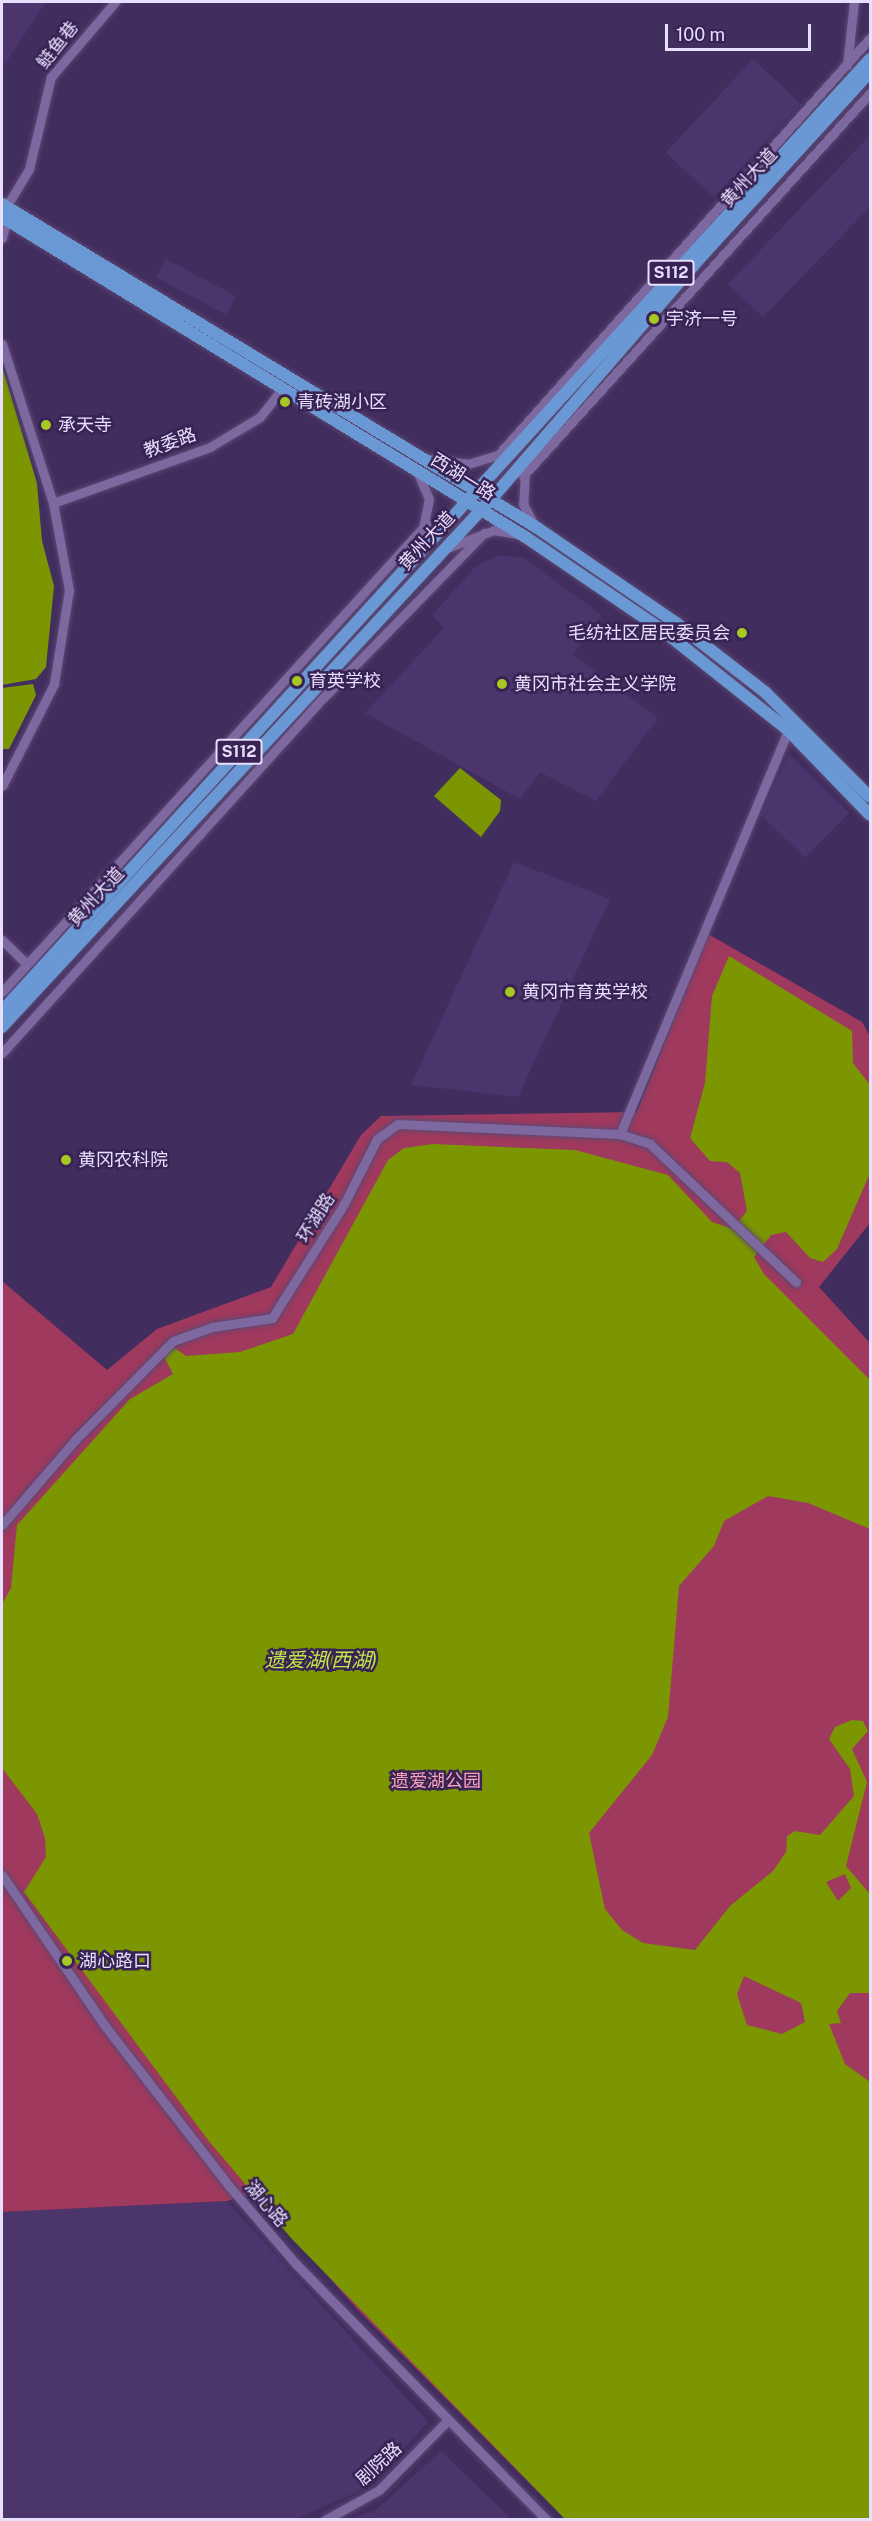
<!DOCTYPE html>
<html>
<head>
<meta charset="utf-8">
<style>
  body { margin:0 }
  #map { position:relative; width:872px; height:2521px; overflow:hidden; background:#422d5f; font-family:"Public Sans","Noto Sans SC",sans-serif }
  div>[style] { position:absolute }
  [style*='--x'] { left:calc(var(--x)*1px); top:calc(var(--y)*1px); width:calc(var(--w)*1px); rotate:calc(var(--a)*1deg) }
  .built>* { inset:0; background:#4c346d; transform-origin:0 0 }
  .green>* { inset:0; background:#9f395d }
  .water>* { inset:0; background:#7b9600 }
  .roads { filter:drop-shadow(0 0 2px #5b4873) drop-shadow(0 0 2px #5b4873) }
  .minor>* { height:9px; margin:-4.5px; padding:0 4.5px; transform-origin:4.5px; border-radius:4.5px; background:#7d689f }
  .major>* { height:12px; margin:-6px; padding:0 6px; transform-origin:6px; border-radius:6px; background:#6998d4 }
  .dots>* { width:16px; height:16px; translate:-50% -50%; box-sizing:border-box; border:3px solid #382354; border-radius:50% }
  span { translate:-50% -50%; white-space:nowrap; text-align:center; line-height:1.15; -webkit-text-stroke:5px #382354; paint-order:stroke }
  .shield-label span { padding:2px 4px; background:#382354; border:2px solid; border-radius:4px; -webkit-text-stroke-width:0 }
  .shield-label { font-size:16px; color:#e8defd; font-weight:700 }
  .street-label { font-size:18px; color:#e8defd }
  .poi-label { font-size:18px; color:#e8defd }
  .left { translate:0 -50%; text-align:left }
  .right { translate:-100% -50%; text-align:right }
  .park-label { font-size:18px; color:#fba2bb }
  .water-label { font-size:20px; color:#c2e64a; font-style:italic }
  .frame { position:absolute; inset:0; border:3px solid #e8defd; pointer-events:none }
  .scale { position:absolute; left:665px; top:24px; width:146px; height:27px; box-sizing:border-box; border:3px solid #e8defd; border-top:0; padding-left:8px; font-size:18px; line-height:21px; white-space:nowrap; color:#e8defd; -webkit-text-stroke:4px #382354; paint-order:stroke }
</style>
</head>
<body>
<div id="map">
  <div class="built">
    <div style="clip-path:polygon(2px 2px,46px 2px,2px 69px)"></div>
    <div style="left:753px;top:59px;width:66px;height:128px;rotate:43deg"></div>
    <div style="clip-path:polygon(870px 135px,870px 207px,763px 317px,728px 284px)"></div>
    <div style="left:166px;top:259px;width:79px;height:21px;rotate:28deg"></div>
    <div style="clip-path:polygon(497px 556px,523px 557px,602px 615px,573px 655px,658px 718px,596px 801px,540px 772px,520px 799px,365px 713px,444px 628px,432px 615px,476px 566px)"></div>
    <div style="clip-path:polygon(789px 754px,849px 813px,805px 858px,761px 815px)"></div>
    <div style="clip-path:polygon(514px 862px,610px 899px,518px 1097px,411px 1085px)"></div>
    <div style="clip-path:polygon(227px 2201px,428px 2422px,367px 2488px,295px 2519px,2px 2520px,2px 2212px)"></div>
    <div style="clip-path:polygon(441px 2451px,511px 2519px,352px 2519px,377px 2509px)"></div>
  </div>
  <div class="green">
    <div style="clip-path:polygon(708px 934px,862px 1022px,870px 1036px,870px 1223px,819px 1287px,870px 1343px,870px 2519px,565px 2519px,359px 2311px,253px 2192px,227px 2201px,2px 2212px,2px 1281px,107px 1370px,157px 1329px,271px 1287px,361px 1135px,381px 1116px,637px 1112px)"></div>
  </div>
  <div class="water">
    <div style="clip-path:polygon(2px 366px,37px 483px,42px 541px,54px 586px,46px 667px,36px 679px,2px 685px)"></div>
    <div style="clip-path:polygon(33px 684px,36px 695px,9px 749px,2px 749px,2px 688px)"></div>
    <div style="clip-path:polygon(460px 768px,501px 800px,500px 811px,481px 837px,434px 796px)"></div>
    <div style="clip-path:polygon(evenodd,729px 956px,852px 1031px,853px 1063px,870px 1085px,870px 1173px,837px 1249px,823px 1262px,810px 1258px,786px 1232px,771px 1235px,754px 1257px,764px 1274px,870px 1380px,870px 1529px,808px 1503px,768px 1496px,724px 1521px,714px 1546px,679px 1586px,668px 1717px,652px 1755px,589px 1833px,605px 1909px,622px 1930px,643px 1943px,695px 1950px,730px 1906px,773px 1871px,786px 1852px,787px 1836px,795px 1831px,820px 1835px,854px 1796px,850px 1769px,829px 1739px,835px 1727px,852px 1720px,863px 1721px,868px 1731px,852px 1749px,867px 1782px,846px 1866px,870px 1894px,870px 1993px,850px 1993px,837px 2011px,841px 2023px,829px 2024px,845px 2064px,870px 2082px,870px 2519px,565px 2519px,291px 2238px,208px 2140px,24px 1892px,46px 1857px,45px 1838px,37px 1814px,2px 1768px,2px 1604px,11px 1588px,17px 1525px,130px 1399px,173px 1374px,164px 1357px,172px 1346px,186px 1356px,240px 1352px,293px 1334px,388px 1160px,404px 1148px,433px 1144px,575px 1150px,668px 1175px,712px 1222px,733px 1229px,747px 1211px,740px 1173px,727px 1162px,710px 1161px,690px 1138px,705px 1083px,712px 996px,729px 956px,845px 1874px,851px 1888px,838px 1901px,826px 1882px,845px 1874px,729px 956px,744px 1976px,801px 2003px,805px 2022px,782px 2034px,747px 2025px,737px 1994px,744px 1976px)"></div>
  </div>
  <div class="roads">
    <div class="minor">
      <div style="--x:847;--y:65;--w:63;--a:-83.7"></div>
      <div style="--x:3;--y:212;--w:50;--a:-58.8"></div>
      <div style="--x:29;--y:169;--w:95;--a:-76.6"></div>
      <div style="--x:51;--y:77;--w:99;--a:-49.5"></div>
      <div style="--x:2;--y:238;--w:18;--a:-77"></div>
      <div style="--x:2;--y:344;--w:167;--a:72.2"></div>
      <div style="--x:53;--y:503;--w:88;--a:79.6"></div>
      <div style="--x:69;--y:590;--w:95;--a:99.1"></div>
      <div style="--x:54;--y:684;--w:114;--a:117"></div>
      <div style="--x:497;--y:456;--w:560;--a:-48.26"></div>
      <div style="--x:429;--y:459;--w:39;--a:7"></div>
      <div style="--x:468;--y:464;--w:34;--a:-17"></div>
      <div style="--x:417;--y:471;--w:30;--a:67"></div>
      <div style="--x:429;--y:499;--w:54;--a:101.7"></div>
      <div style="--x:525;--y:471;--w:33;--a:93"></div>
      <div style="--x:523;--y:504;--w:21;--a:62"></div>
      <div style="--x:523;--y:476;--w:517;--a:-47.82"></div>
      <div style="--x:53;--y:503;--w:167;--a:-19.6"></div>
      <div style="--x:210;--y:447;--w:58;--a:-31"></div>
      <div style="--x:260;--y:417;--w:36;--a:-52"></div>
      <div style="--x:450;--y:547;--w:47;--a:-21.1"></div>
      <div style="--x:494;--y:530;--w:22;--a:10"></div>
      <div style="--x:2;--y:940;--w:33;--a:44"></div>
      <div style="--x:2;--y:992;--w:632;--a:-47.82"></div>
      <div style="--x:2;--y:1053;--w:479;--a:-47.9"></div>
      <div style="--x:323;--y:698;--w:231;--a:-45.7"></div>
      <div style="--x:620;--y:1134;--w:438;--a:-67.4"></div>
      <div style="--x:2;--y:1525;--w:113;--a:-49.3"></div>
      <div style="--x:76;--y:1439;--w:138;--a:-45.3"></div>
      <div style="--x:173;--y:1341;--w:41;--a:-19.7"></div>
      <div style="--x:212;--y:1327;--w:61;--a:-8.5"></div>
      <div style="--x:272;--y:1318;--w:135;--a:-57.7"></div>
      <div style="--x:344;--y:1204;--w:73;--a:-63.1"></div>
      <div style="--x:377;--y:1139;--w:26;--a:-36"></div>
      <div style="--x:398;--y:1124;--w:222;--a:2.6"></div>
      <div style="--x:620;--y:1134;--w:32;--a:18"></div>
      <div style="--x:650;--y:1144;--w:201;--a:43.4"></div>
      <div style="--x:2;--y:1875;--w:183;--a:55.7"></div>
      <div style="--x:105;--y:2026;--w:204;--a:52.2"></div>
      <div style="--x:230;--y:2187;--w:101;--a:49.4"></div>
      <div style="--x:296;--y:2264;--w:359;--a:45.6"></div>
      <div style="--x:325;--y:2520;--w:62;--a:-29.1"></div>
      <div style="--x:379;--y:2490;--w:98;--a:-45.4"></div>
    </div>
    <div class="major">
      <div style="--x:2;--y:204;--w:624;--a:31.17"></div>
      <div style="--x:536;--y:527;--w:170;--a:34.4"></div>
      <div style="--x:676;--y:623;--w:113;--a:37.8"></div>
      <div style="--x:765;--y:692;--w:148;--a:45"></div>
      <div style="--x:2;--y:217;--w:615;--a:31.44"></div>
      <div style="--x:527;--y:538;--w:162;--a:34.2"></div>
      <div style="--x:661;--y:629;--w:162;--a:38.5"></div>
      <div style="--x:788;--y:730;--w:118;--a:46"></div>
      <div style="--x:2;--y:1011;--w:1288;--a:-47.64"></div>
      <div style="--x:2;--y:1027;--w:724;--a:-47.18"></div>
      <div style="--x:494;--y:496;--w:316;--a:-49.1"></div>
      <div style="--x:701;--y:257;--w:251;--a:-47.6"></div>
    </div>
  </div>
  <div class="dots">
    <div style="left:654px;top:319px;background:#a6c821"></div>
    <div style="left:285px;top:402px;background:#a6c821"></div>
    <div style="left:46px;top:425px;background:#a6c821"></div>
    <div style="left:742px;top:633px;background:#a6c821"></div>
    <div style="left:297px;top:681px;background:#a6c821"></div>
    <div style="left:502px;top:684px;background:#a6c821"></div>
    <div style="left:510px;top:992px;background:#a6c821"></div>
    <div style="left:66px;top:1160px;background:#a6c821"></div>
    <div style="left:67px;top:1961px;background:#a6c821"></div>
  </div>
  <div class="shield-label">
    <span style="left:671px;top:273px">S112</span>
    <span style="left:239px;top:752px">S112</span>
  </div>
  <div class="street-label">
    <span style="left:58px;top:45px;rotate:-52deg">鲢鱼巷</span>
    <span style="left:749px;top:178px;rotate:-47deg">黄州大道</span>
    <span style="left:170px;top:443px;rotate:-20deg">教委路</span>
    <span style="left:463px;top:477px;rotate:32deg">西湖一路</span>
    <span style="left:427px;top:541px;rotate:-47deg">黄州大道</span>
    <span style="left:96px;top:897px;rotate:-47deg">黄州大道</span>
    <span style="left:316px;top:1218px;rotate:-58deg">环湖路</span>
    <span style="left:266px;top:2204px;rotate:49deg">湖心路</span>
    <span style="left:379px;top:2464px;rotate:-43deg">剧院路</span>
  </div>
  <div class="poi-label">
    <span class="left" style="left:666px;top:319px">宇济一号</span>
    <span class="left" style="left:297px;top:402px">青砖湖小区</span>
    <span class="left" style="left:58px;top:425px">承天寺</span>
    <span class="right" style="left:730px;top:633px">毛纺社区居民委员会</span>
    <span class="left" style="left:309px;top:681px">育英学校</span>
    <span class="left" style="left:514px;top:684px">黄冈市社会主义学院</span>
    <span class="left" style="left:522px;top:992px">黄冈市育英学校</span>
    <span class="left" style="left:78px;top:1160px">黄冈农科院</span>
    <span class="left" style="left:79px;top:1961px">湖心路口</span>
  </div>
  <div class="park-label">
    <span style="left:436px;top:1781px">遗爱湖公园</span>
  </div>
  <div class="water-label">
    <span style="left:321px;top:1660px">遗爱湖(西湖)</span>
  </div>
  <div class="frame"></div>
  <div class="scale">100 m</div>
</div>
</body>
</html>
